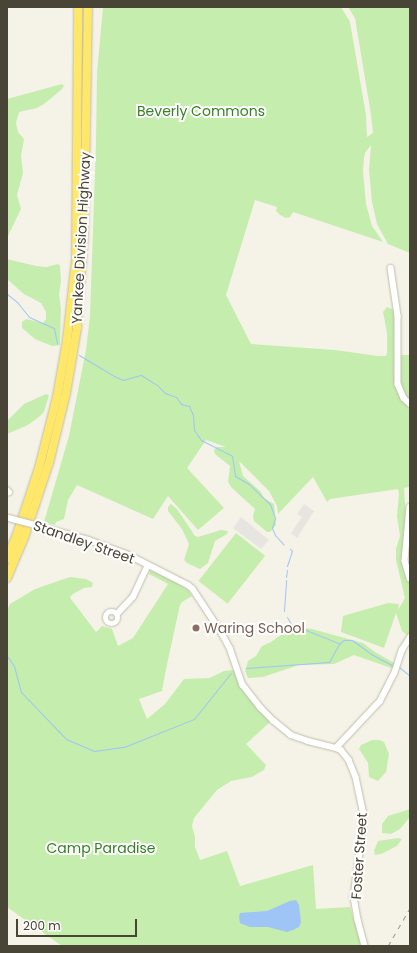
<!DOCTYPE html>
<html>
<head>
<meta charset="utf-8">
<style>
  body { margin:0 }
  #map { position:relative; width:417px; height:953px; overflow:hidden; background:#f5f3e8; font-family:Poppins,sans-serif }
  div>[style] { position:absolute }
  [style*='--x'] { left:calc(var(--x)*1px); top:calc(var(--y)*1px); width:calc(var(--w)*1px); rotate:calc(var(--a)*1deg) }
  .green>* { inset:0; background:#c5edad; transform-origin:0 0 }
  .parking>* { inset:0; background:#e6e5e0 }
  .water>* { inset:0; background:#9fc4f6 }
  .stream>* { height:1px; margin:-0.5px; padding:0 0.5px; transform-origin:0.5px; border-radius:0.5px; background:#9fc4f6 }
  .roads { filter:drop-shadow(0 0 1px #c1bda9) drop-shadow(0 0 1px #c1bda9) }
  .minor>* { height:5.5px; margin:-2.75px; padding:0 2.75px; transform-origin:2.75px; border-radius:2.75px; background:#fff }
  .minor>.ring { margin:-2.75px; padding:0; box-sizing:content-box; background:none; border:5.5px solid #fff; border-radius:50% }
  .highway>* { height:8px; margin:-4px; padding:0 4px; transform-origin:4px; border-radius:4px; background:#ffe769 }
  .rail>* { height:1px; margin-top:-0.5px; transform-origin:0; background:repeating-linear-gradient(90deg,#979797 0 5px,transparent 0 10px) }
  .bridges { filter:drop-shadow(0 0 1px #c1bda9) drop-shadow(0 0 1px #c1bda9) }
  .minor-bridge>* { height:5.5px; margin:-2.75px; padding:0 2.75px; transform-origin:2.75px; border-radius:2.75px; background:#fff }
  .dots>* { width:11px; height:11px; translate:-50% -50%; box-sizing:border-box; border:2px solid #fff; border-radius:50% }
  span { translate:-50% -50%; white-space:nowrap; text-align:center; line-height:1.15; -webkit-text-stroke:4px #fff; paint-order:stroke }
  .park-label { font-size:14px; color:#378023 }
  .street-label { font-size:14px; color:#494536 }
  .education-label { font-size:14px; color:#785e54 }
  .left { translate:0 -50%; text-align:left }
  .frame { position:absolute; inset:0; border:8px solid #494536; pointer-events:none }
  .scale { position:absolute; left:16px; top:919px; width:121px; height:18px; box-sizing:border-box; border:2px solid #494536; border-top:0; padding-left:5px; font-size:12px; line-height:14px; white-space:nowrap; color:#494536; -webkit-text-stroke:3px #fff; paint-order:stroke }
</style>
</head>
<body>
<div id="map">
  <div class="green">
    <div style="clip-path:polygon(103px 7px,341px 7px,350px 22px,366px 115px,367px 137px,373px 133px,371px 115px,355px 18px,348px 7px,410px 7px,410px 253px,388px 244px,377px 224px,372px 202px,369px 170px,371px 145px,365px 153px,364px 158px,363px 171px,366px 204px,372px 226px,383px 242px,293px 212px,290px 217px,286px 218px,280px 215px,276px 211px,277px 207px,255px 200px,226px 295px,251px 344px,335px 350px,378px 356px,386px 356px,387px 353px,387px 333px,383px 312px,387px 307px,394px 310px,399px 355px,410px 355px,410px 484px,409px 487px,404px 488px,406px 519px,402px 555px,410px 581px,410px 634px,407px 635px,402px 631px,396px 613px,384px 648px,341px 632px,343px 616px,388px 603px,399px 604px,398px 610px,405px 598px,396px 560px,396px 549px,400px 536px,397px 516px,399px 494px,398px 489px,330px 499px,327px 502px,313px 477px,278px 514px,277px 506px,269px 491px,239px 461px,243px 476px,260px 491px,264px 498px,274px 504px,276px 525px,270px 532px,267px 532px,254px 521px,253px 516px,255px 509px,231px 487px,228px 482px,230px 466px,215px 454px,214px 450px,216px 447px,226px 447px,206px 440px,187px 468px,224px 508px,198px 530px,168px 496px,153px 519px,77px 485px,68px 500px,64px 519px,56px 522px,55px 525px,44px 522px,69px 436px,86px 350px,90px 316px,96px 143px,97px 73px)"></div>
    <div style="clip-path:polygon(62px 84px,64px 86px,61px 90px,44px 104px,37px 108px,19px 112px,16px 123px,18px 132px,24px 139px,21px 156px,23px 173px,17px 195px,21px 209px,7px 238px,7px 99px)"></div>
    <div style="clip-path:polygon(7px 259px,36px 266px,46px 267px,58px 264px,60px 266px,61px 281px,59px 294px,61px 309px,60px 345px,52px 346px,35px 339px,22px 328px,22px 322px,26px 319px,43px 323px,46px 319px,46px 312px,41px 303px,24px 294px,7px 279px)"></div>
    <div style="clip-path:polygon(46px 394px,49px 395px,44px 412px,40px 416px,28px 425px,7px 434px,7px 421px,24px 404px)"></div>
    <div style="clip-path:polygon(171px 504px,177px 509px,195px 536px,198px 537px,221px 530px,228px 531px,227px 534px,215px 541px,208px 563px,200px 569px,187px 563px,184px 560px,189px 544px,182px 529px,168px 511px,168px 507px)"></div>
    <div style="left:236px;top:533px;width:37px;height:61px;rotate:38deg"></div>
    <div style="clip-path:polygon(150px 571px,156px 571px,175px 581px,188px 590px,192px 596px,182px 602px,180px 605px,166px 669px,162px 691px,139px 699px,147px 719px,165px 704px,184px 679px,210px 678px,224px 671px,234px 670px,256px 705px,270px 722px,246px 744px,266px 765px,264px 770px,252px 777px,231px 781px,217px 790px,194px 818px,192px 826px,195px 837px,195px 847px,200px 860px,227px 851px,240px 886px,313px 865px,316px 909px,350px 907px,362px 946px,62px 946px,7px 907px,7px 610px,10px 604px,35px 589px,70px 577px,86px 579px,93px 583px,92px 587px,84px 588px,73px 594px,70px 597px,71px 599px,96px 632px,102px 626px,112px 629px,118px 646px,133px 638px,168px 584px,149px 574px)"></div>
    <div style="clip-path:polygon(292px 627px,312px 629px,363px 643px,375px 652px,396px 664px,394px 669px,354px 655px,334px 664px,299px 665px,263px 677px,248px 678px,245px 671px,248px 661px,256px 656px,262px 646px,271px 642px)"></div>
    <div style="clip-path:polygon(372px 740px,379px 740px,384px 742px,389px 754px,386px 772px,378px 781px,369px 777px,368px 763px,359px 749px,361px 745px)"></div>
    <div style="clip-path:polygon(410px 809px,410px 817px,400px 829px,391px 834px,382px 833px,382px 824px,388px 816px)"></div>
    <div style="clip-path:polygon(398px 838px,402px 839px,397px 846px,381px 854px,375px 855px,374px 851px,378px 841px)"></div>
  </div>
  <div class="parking">
    <div style="clip-path:polygon(304px 504px,314px 511px,297px 538px,291px 533px,302px 517px,297px 514px)"></div>
    <div style="clip-path:polygon(241px 517px,269px 540px,261px 549px,233px 528px)"></div>
  </div>
  <div class="water">
    <div style="clip-path:polygon(296px 900px,299px 905px,301px 922px,299px 927px,293px 930px,287px 932px,268px 927px,250px 927px,240px 923px,239px 917px,240px 913px,267px 911px,290px 901px)"></div>
  </div>
  <div class="stream">
    <div style="--x:7;--y:294;--w:13;--a:39"></div>
    <div style="--x:17;--y:302;--w:19;--a:51"></div>
    <div style="--x:29;--y:317;--w:27;--a:24"></div>
    <div style="--x:54;--y:328;--w:16;--a:79"></div>
    <div style="--x:79;--y:355;--w:41;--a:31"></div>
    <div style="--x:114;--y:376;--w:10;--a:24"></div>
    <div style="--x:123;--y:380;--w:19;--a:-16"></div>
    <div style="--x:141;--y:375;--w:19;--a:32"></div>
    <div style="--x:157;--y:385;--w:11;--a:45"></div>
    <div style="--x:165;--y:393;--w:12;--a:20"></div>
    <div style="--x:176;--y:397;--w:9;--a:54"></div>
    <div style="--x:181;--y:404;--w:8;--a:14"></div>
    <div style="--x:189;--y:406;--w:10;--a:66"></div>
    <div style="--x:193;--y:415;--w:15;--a:86"></div>
    <div style="--x:194;--y:430;--w:12;--a:55"></div>
    <div style="--x:201;--y:440;--w:35;--a:27"></div>
    <div style="--x:232;--y:456;--w:20;--a:81"></div>
    <div style="--x:235;--y:476;--w:16;--a:30"></div>
    <div style="--x:249;--y:484;--w:29;--a:44"></div>
    <div style="--x:270;--y:504;--w:15;--a:70"></div>
    <div style="--x:275;--y:518;--w:10;--a:107"></div>
    <div style="--x:272;--y:528;--w:8;--a:67"></div>
    <div style="--x:275;--y:535;--w:13;--a:48"></div>
    <div style="--x:287;--y:566;--w:16;--a:-72"></div>
    <div style="--x:292;--y:551;--w:3;--a:-135"></div>
    <div style="--x:286;--y:577;--w:7;--a:-82"></div>
    <div style="--x:284;--y:611;--w:31;--a:-86"></div>
    <div style="--x:287;--y:617;--w:8;--a:60"></div>
    <div style="--x:291;--y:624;--w:51;--a:22"></div>
    <div style="--x:7;--y:656;--w:12;--a:55"></div>
    <div style="--x:14;--y:666;--w:27;--a:75"></div>
    <div style="--x:21;--y:692;--w:65;--a:46.2"></div>
    <div style="--x:66;--y:739;--w:30;--a:23"></div>
    <div style="--x:94;--y:751;--w:30;--a:-8"></div>
    <div style="--x:124;--y:747;--w:75;--a:-21.8"></div>
    <div style="--x:194;--y:719;--w:59;--a:-51.2"></div>
    <div style="--x:399;--y:667;--w:14;--a:39"></div>
    <div style="--x:246;--y:668;--w:83;--a:-4.1"></div>
    <div style="--x:329;--y:662;--w:21;--a:-61"></div>
    <div style="--x:339;--y:644;--w:6;--a:-39"></div>
    <div style="--x:344;--y:640;--w:8;--a:0"></div>
    <div style="--x:352;--y:640;--w:24;--a:36"></div>
    <div style="--x:371;--y:654;--w:26;--a:28"></div>
  </div>
  <div class="roads">
    <div class="minor">
      <div style="--x:391;--y:268;--w:49;--a:81.7"></div>
      <div style="--x:398;--y:316;--w:68;--a:90"></div>
      <div style="--x:398;--y:384;--w:15;--a:67"></div>
      <div style="--x:404;--y:398;--w:8;--a:45"></div>
      <div style="--x:7;--y:490;--w:3;--a:45"></div>
      <div style="--x:410;--y:507;--w:54;--a:95.3"></div>
      <div style="--x:405;--y:561;--w:18;--a:74"></div>
      <div style="--x:38;--y:526;--w:53;--a:15.4"></div>
      <div style="--x:89;--y:540;--w:43;--a:20.6"></div>
      <div style="--x:129;--y:555;--w:66;--a:27"></div>
      <div style="--x:188;--y:585;--w:6;--a:39"></div>
      <div style="--x:193;--y:589;--w:53;--a:56.6"></div>
      <div style="--x:222;--y:633;--w:17;--a:62"></div>
      <div style="--x:230;--y:648;--w:39;--a:71"></div>
      <div style="--x:243;--y:685;--w:29;--a:52"></div>
      <div style="--x:261;--y:708;--w:18;--a:45"></div>
      <div style="--x:274;--y:721;--w:22;--a:39"></div>
      <div style="--x:291;--y:735;--w:18;--a:19"></div>
      <div style="--x:308;--y:741;--w:29;--a:14"></div>
      <div style="--x:336;--y:748;--w:5;--a:22"></div>
      <div style="--x:341;--y:750;--w:13;--a:51"></div>
      <div style="--x:349;--y:760;--w:18;--a:68"></div>
      <div style="--x:356;--y:777;--w:35;--a:78"></div>
      <div style="--x:363;--y:811;--w:20;--a:90"></div>
      <div style="--x:363;--y:831;--w:67;--a:97.8"></div>
      <div style="--x:354;--y:897;--w:23;--a:80"></div>
      <div style="--x:358;--y:920;--w:27;--a:75"></div>
      <div class="ring" style="left:106px;top:612px;width:6.5px;height:6.5px"></div>
      <div style="--x:117;--y:614;--w:23;--a:-47"></div>
      <div style="--x:133;--y:597;--w:35;--a:-65"></div>
      <div style="--x:336;--y:748;--w:64;--a:-46.9"></div>
      <div style="--x:380;--y:701;--w:30;--a:-63"></div>
      <div style="--x:394;--y:674;--w:25;--a:-72"></div>
      <div style="--x:402;--y:650;--w:15;--a:-58"></div>
    </div>
    <div class="highway">
      <div style="--x:7;--y:559;--w:27;--a:-68"></div>
      <div style="--x:17;--y:534;--w:70;--a:-71.6"></div>
      <div style="--x:39;--y:468;--w:73;--a:-75.8"></div>
      <div style="--x:57;--y:397;--w:58;--a:-80"></div>
      <div style="--x:67;--y:340;--w:81;--a:-83.6"></div>
      <div style="--x:76;--y:260;--w:253;--a:-89.5"></div>
      <div style="--x:7;--y:578;--w:43;--a:-67"></div>
      <div style="--x:24;--y:538;--w:79;--a:-71.6"></div>
      <div style="--x:49;--y:463;--w:72;--a:-76.3"></div>
      <div style="--x:66;--y:393;--w:66;--a:-80.4"></div>
      <div style="--x:77;--y:328;--w:95;--a:-85.8"></div>
      <div style="--x:84;--y:233;--w:226;--a:-89"></div>
    </div>
  </div>
  <div class="rail">
    <div style="--x:388;--y:946;--w:44;--a:-59.9"></div>
  </div>
  <div class="bridges">
    <div class="minor-bridge">
      <div style="--x:9;--y:518;--w:30;--a:15"></div>
    </div>
  </div>
  <div class="dots">
    <div style="left:196px;top:628px;background:#8d6e63"></div>
  </div>
  <div class="park-label">
    <span style="left:201px;top:111px">Beverly Commons</span>
    <span style="left:101px;top:848px">Camp Paradise</span>
  </div>
  <div class="street-label">
    <span style="left:81px;top:238px;rotate:-87deg">Yankee Division Highway</span>
    <span style="left:84px;top:542px;rotate:19deg">Standley Street</span>
    <span style="left:359px;top:856px;rotate:-86deg">Foster Street</span>
  </div>
  <div class="education-label">
    <span class="left" style="left:204px;top:628px">Waring School</span>
  </div>
  <div class="frame"></div>
  <div class="scale">200 m</div>
</div>
</body>
</html>
